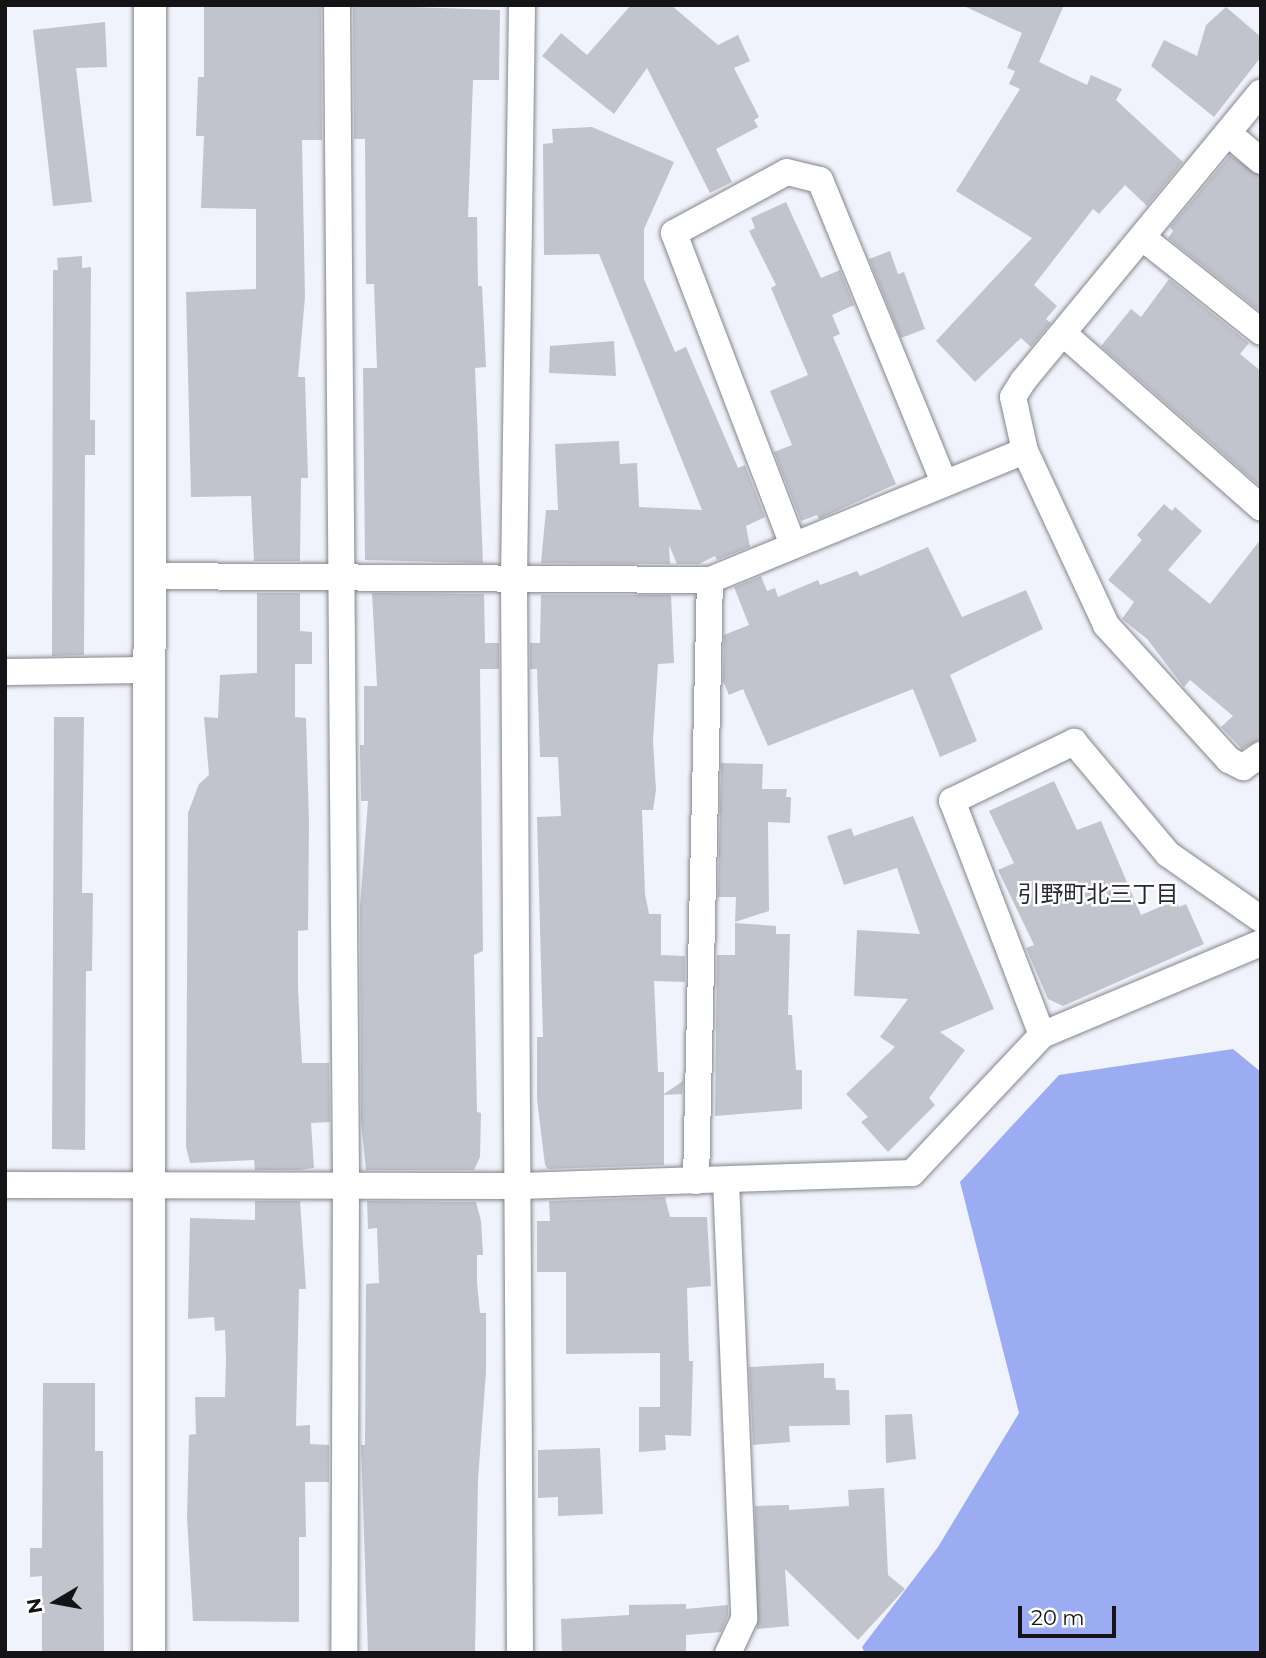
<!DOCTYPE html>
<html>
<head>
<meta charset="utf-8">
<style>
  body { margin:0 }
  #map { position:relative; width:1266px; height:1658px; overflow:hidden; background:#f0f3fb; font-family:Montserrat,"Noto Sans JP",sans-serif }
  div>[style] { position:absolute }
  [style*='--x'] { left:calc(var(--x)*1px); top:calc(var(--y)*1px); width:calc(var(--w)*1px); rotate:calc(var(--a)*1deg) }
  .water>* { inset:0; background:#9bacf3 }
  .building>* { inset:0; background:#c2c4cd }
  .roads { filter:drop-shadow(0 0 2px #84868e) drop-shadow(0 0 2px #84868e) }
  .minor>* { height:26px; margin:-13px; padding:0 13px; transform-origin:13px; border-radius:13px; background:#fff }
  .tertiary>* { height:32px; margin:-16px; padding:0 16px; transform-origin:16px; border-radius:16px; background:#fff }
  span { translate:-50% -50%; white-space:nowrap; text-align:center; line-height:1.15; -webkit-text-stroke:5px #fff; paint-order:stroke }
  .neighbourhood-label { font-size:23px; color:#282930 }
  .frame { position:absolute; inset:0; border:7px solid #141417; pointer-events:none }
  .north { position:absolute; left:21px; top:1567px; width:70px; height:70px; -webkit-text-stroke:5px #fff; paint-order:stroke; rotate:260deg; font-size:19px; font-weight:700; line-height:28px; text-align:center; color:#141417 }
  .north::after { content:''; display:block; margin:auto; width:24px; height:32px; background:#141417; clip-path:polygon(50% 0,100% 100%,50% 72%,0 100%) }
  .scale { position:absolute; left:1018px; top:1606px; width:98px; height:32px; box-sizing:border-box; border:4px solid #141417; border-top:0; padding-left:9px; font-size:21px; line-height:24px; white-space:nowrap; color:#141417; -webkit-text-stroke:5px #fff; paint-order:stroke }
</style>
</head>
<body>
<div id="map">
  <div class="water">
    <div style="clip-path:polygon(1233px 1049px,1261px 1072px,1261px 1653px,865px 1653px,862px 1647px,938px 1547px,1019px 1413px,960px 1182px,1059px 1075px)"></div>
  </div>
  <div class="building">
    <div style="clip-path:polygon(204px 5px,321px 5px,322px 140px,302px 140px,305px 297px,298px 377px,305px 377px,308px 478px,301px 478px,300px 561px,254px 561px,251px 496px,191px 497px,186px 292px,256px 289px,256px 209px,201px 208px,204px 136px,196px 136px,198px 77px,204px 77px)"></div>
    <div style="clip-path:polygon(353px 5px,500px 10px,499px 80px,473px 80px,468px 217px,477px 217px,478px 286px,482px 286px,486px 367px,475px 368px,483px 563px,365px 560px,363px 368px,377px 368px,374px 284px,366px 284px,365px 139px,354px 139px)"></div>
    <div style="clip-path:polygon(631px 5px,671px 5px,718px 45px,738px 35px,750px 61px,734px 68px,759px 117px,754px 120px,758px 127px,716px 149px,732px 182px,710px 193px,647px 68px,614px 114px,542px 56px,561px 33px,587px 55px)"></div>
    <div style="clip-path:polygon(962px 5px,1064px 5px,1039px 62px,1087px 85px,1091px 75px,1122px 89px,1116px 100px,1183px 162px,1147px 206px,1125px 185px,1099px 214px,1093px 209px,1034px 285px,1057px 306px,1046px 319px,1051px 323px,1031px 347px,1021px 338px,975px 382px,936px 341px,1032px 238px,956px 191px,1020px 89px,1009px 84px,1015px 71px,1007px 68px,1022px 33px)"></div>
    <div style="clip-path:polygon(1226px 7px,1261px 37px,1261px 57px,1214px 117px,1151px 66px,1164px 40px,1197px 56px,1206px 25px)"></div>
    <div style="clip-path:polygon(105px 22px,107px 67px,76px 68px,92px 202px,53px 206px,33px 30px)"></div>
    <div style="clip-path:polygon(592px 127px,674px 162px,644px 229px,644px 279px,675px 352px,686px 347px,738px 468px,745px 465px,765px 517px,746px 526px,750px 547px,717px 560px,715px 556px,699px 564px,677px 564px,669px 545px,670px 564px,541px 563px,546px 510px,558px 510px,555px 444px,619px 441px,620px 464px,637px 463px,639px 507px,702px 510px,599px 254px,544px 255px,543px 144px,553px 143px,552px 129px)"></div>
    <div style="clip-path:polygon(1230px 155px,1261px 176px,1261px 312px,1168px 238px,1173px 231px,1170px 227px)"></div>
    <div style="clip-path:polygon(786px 202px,821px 278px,840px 270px,854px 305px,832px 315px,840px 334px,833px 337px,896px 484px,819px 519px,817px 515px,801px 521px,774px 452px,792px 445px,770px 391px,808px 375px,771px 288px,776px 285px,749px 231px,755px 228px,751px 218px)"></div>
    <div style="clip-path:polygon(890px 251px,898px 274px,904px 272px,925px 329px,901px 338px,869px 259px)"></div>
    <div style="clip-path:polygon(82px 256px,82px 268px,91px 267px,90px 420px,95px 420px,95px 455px,85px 455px,84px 655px,52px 656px,53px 270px,58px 270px,57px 258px)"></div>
    <div style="clip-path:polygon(1169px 279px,1249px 343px,1240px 354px,1261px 371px,1261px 487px,1101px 346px,1131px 309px,1141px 317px)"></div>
    <div style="clip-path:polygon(614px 341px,616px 376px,549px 373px,550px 346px)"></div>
    <div style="clip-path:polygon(1164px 504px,1172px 511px,1175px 507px,1202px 531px,1168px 570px,1210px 604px,1261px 539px,1261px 739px,1242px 749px,1221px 727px,1233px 716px,1190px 680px,1184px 687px,1147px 639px,1122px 619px,1134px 602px,1108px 580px,1142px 540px,1137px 535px)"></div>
    <div style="clip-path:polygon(928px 547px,962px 617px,1026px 590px,1043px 629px,950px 675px,977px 741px,940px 757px,913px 689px,768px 746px,743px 689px,729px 695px,723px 681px,724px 635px,749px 625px,734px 587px,761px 576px,767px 591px,775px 588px,778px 597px,818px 580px,820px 585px,857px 571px,860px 576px)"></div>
    <div style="clip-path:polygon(257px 593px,300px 593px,300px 631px,312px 632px,312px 664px,295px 664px,295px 717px,306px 718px,309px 823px,308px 930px,298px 931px,298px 989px,302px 1063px,329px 1063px,330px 1122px,311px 1123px,314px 1168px,299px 1170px,255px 1170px,254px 1160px,190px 1163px,186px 1147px,188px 813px,199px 784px,209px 775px,204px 717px,218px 718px,220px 675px,257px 673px)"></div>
    <div style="clip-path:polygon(372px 593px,484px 594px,485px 643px,499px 643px,499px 669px,480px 669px,483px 951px,474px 955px,477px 1112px,481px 1113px,480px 1157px,474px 1170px,366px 1170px,361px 1121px,360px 907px,368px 801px,361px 801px,360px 745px,364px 745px,364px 686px,377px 686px)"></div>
    <div style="clip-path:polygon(541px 595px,671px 595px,674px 663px,658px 664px,653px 741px,656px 790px,653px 810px,642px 810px,645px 894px,649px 914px,661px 914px,661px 955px,685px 956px,685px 982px,654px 981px,658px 1072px,664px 1072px,664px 1094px,683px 1081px,682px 1094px,664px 1095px,664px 1165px,548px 1169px,545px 1165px,537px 1100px,537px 1037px,543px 1037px,537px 817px,561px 816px,558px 757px,540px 757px,537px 669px,530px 669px,530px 643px,540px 643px)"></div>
    <div style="clip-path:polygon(54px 717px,84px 717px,82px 893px,93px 893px,92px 971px,86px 971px,85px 1150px,52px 1149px)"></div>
    <div style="clip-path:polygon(721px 763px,763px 764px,762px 789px,787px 789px,786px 797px,791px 797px,790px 823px,768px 822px,769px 911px,735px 922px,736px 897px,718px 897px)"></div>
    <div style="clip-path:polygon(1054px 781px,1077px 830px,1101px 821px,1141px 915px,1176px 900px,1179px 907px,1186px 904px,1204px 944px,1063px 1006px,1048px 999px,1026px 948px,1034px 945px,998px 870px,1014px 863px,989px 811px)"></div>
    <div style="clip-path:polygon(913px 816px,994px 1009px,940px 1032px,965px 1050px,929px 1098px,935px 1105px,888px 1152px,861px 1122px,868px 1117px,846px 1094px,895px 1047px,880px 1037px,908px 999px,854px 996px,857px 930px,920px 934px,897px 868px,844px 885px,827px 836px,851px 828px,854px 836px)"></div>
    <div style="clip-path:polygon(735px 923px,776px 926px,776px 934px,790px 934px,788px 1015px,792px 1015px,796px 1070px,802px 1070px,802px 1109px,715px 1116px,717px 955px,735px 955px)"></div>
    <div style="clip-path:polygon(665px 1197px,670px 1217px,707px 1217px,711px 1286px,687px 1288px,689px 1361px,693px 1361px,691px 1436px,665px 1435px,666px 1450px,639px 1452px,639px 1407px,660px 1407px,660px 1353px,566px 1354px,566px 1272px,537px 1272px,537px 1221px,550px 1221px,549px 1201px)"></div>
    <div style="clip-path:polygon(255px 1201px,300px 1201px,306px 1289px,299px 1289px,296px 1426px,310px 1425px,310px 1444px,329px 1445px,329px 1482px,305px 1482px,306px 1537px,299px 1537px,299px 1622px,193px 1621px,187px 1517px,189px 1435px,196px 1434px,195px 1397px,225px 1397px,226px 1359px,225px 1330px,215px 1331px,214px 1317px,188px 1319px,190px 1218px,255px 1220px)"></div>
    <div style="clip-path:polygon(367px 1201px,476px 1202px,481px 1221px,483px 1255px,477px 1255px,477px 1283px,480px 1313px,486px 1313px,486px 1372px,478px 1479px,475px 1653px,368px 1653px,361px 1445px,365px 1445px,366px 1284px,379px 1283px,377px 1228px,368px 1229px)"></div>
    <div style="clip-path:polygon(824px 1363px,824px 1378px,835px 1378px,836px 1390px,849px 1390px,850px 1425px,789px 1426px,790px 1442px,753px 1445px,749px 1367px)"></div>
    <div style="clip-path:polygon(43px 1383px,95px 1383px,95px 1451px,103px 1451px,104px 1653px,42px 1653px,42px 1576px,30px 1577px,30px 1548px,42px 1548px)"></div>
    <div style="clip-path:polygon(912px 1414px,916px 1459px,886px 1463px,885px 1415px)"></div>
    <div style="clip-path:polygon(600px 1448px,603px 1514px,558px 1516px,558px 1497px,538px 1498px,538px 1450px)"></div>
    <div style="clip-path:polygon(884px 1488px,888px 1575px,905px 1589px,858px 1640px,785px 1569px,789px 1626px,757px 1629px,755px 1506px,789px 1505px,789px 1510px,849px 1506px,848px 1490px)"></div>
    <div style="clip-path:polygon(686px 1604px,686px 1609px,728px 1605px,728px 1616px,721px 1632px,686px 1635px,686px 1653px,562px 1653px,561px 1619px,629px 1615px,629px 1605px)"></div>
  </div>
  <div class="roads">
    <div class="minor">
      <div style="--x:337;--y:5;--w:1178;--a:89.56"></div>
      <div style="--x:346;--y:1183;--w:470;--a:90.2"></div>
      <div style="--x:1228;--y:133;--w:43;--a:40.3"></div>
      <div style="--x:1143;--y:238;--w:151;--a:38.5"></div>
      <div style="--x:1065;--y:335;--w:261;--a:41.4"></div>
      <div style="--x:1025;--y:451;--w:192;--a:65"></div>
      <div style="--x:1106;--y:625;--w:183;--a:47.7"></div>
      <div style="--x:1229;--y:760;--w:16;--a:27"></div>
      <div style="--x:1243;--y:767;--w:22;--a:-34"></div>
      <div style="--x:793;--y:545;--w:334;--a:-110.9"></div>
      <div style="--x:674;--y:233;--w:128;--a:-28.4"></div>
      <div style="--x:787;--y:172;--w:34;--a:14"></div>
      <div style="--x:820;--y:180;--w:327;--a:67.7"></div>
      <div style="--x:148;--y:576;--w:562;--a:0.41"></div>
      <div style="--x:710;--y:580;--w:340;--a:-22.3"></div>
      <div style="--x:1025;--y:451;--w:55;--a:-102.5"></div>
      <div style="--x:1013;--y:397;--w:19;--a:-58"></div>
      <div style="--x:1023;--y:381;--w:374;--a:-50.5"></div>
      <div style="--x:5;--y:672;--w:142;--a:-0.8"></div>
      <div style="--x:1042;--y:1035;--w:251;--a:-111"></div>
      <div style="--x:952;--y:801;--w:136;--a:-25.8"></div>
      <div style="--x:1074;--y:742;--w:146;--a:50"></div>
      <div style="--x:1168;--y:854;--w:113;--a:35"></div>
      <div style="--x:696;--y:1181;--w:601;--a:-88.67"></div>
      <div style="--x:726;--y:1181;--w:438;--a:87.6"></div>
      <div style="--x:744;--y:1619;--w:38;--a:115"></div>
      <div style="--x:5;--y:1185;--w:515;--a:0.11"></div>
      <div style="--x:520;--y:1186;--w:392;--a:-1.9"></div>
      <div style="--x:912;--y:1173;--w:190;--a:-46.7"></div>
      <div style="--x:1042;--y:1035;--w:238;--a:-22.8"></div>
      <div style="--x:520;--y:1653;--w:1074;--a:-90.32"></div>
      <div style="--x:514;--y:579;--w:574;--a:-89.2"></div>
    </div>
    <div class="tertiary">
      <div style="--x:149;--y:1653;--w:1648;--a:-89.97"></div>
    </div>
  </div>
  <div class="neighbourhood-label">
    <span style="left:1098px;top:894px">引野町北三丁目</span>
  </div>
  <div class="frame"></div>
  <div class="north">N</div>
  <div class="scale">20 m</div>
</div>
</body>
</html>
